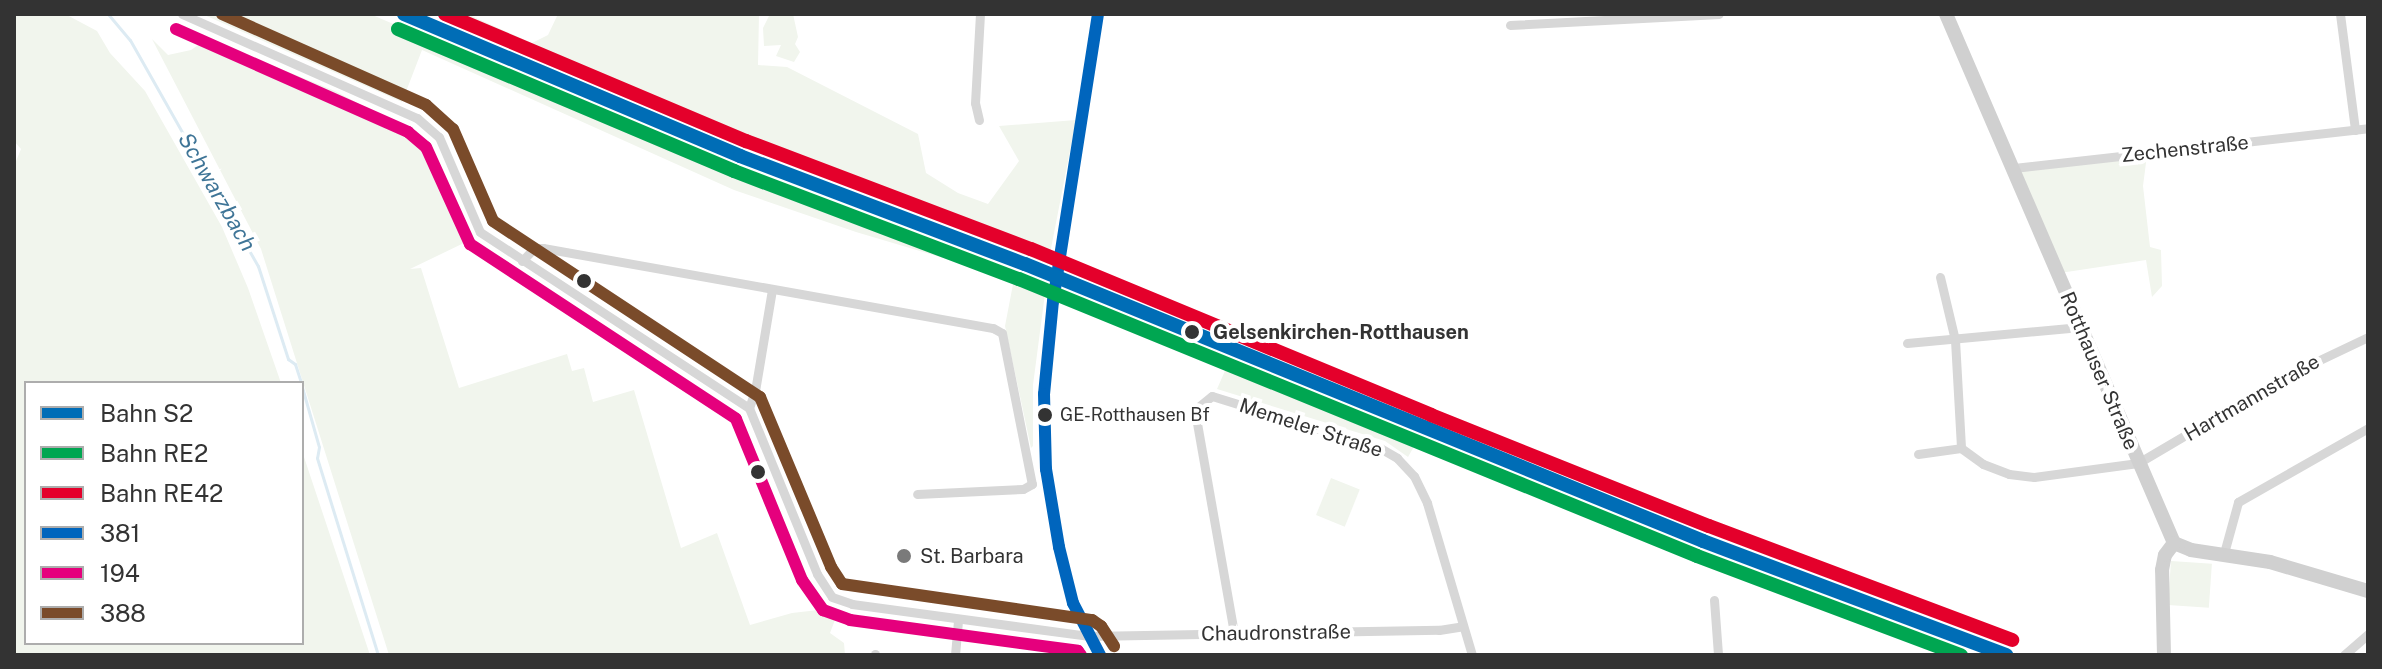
<!DOCTYPE html>
<html>
<head>
<meta charset="utf-8">
<style>
  body { margin:0 }
  #map { position:relative; width:2382px; height:669px; overflow:hidden; background:#fff; font-family:"Public Sans",sans-serif }
  div>[style] { position:absolute }
  [style*='--x'] { left:calc(var(--x)*1px); top:calc(var(--y)*1px); width:calc(var(--w)*1px); rotate:calc(var(--a)*1deg) }
  .green>* { inset:0; background:#f1f5ed; transform-origin:0 0 }
  .stream>* { height:3px; margin:-1.5px; padding:0 1.5px; transform-origin:1.5px; border-radius:1.5px; background:#ddebf3 }
  .street>* { height:9px; margin:-4.5px; padding:0 4.5px; transform-origin:4.5px; border-radius:4.5px; background:#d7d7d7 }
  .secondary>* { height:14px; margin:-7px; padding:0 7px; transform-origin:7px; border-radius:7px; background:#d0d0d0 }
  .bus-1>* { height:12px; margin:-6px; padding:0 6px; transform-origin:6px; border-radius:6px; background:#0065bd }
  .bus-2>* { height:12px; margin:-6px; padding:0 6px; transform-origin:6px; border-radius:6px; background:#e5007d }
  .bus-3>* { height:12px; margin:-6px; padding:0 6px; transform-origin:6px; border-radius:6px; background:#7a4b2a }
  .rail-1>* { height:14px; margin:-7px; padding:0 7px; transform-origin:7px; border-radius:7px; background:#006db6 }
  .rail-2>* { height:14px; margin:-7px; padding:0 7px; transform-origin:7px; border-radius:7px; background:#00a651 }
  .rail-3>* { height:14px; margin:-7px; padding:0 7px; transform-origin:7px; border-radius:7px; background:#e4002b }
  .dots>* { width:22px; height:22px; translate:-50% -50%; box-sizing:border-box; border:4px solid #fff; border-radius:50% }
  span { translate:-50% -50%; white-space:nowrap; text-align:center; line-height:1.15; -webkit-text-stroke:8px #fff; paint-order:stroke }
  .bus-label { font-size:18px; color:#333 }
  .left { translate:0 -50%; text-align:left }
  .street-label { font-size:20px; color:#333 }
  .stop-label { font-size:20px; color:#333; font-weight:700 }
  .poi-label { font-size:20px; color:#333 }
  .water-label { font-size:22px; color:#3f7597; font-style:italic }
  .frame { position:absolute; inset:0; border:16px solid #333; pointer-events:none }
  .legend { position:absolute; left:24px; top:381px; width:280px; height:264px; box-sizing:border-box; background:#fff; border:2px solid #adadad; margin:0; padding:10px 14px; list-style:none; font-size:24px; color:#333 }
  .legend li { display:flex; align-items:center; gap:16px; height:40px }
  .legend b { width:40px; border:2px solid #adadad }
</style>
</head>
<body>
<div id="map">
  <div class="green">
    <div style="clip-path:polygon(14px 14px,65px 14px,97px 31px,110px 53px,145px 91px,222px 227px,248px 288px,281px 383px,26px 383px,26px 643px,302px 643px,302px 451px,370px 655px,14px 655px,14px 166px,21px 149px,14px 141px)"></div>
    <div style="clip-path:polygon(202px 14px,370px 14px,769px 184px,1046px 286px,1033px 385px,1033px 446px,1031px 448px,1005px 326px,1014px 279px,856px 232px,734px 190px,422px 50px,402px 102px)"></div>
    <div style="clip-path:polygon(433px 14px,467px 14px,532px 43px,548px 35px,558px 14px,759px 14px,758px 65px,787px 67px,918px 134px,926px 173px,958px 193px,988px 204px,1019px 161px,999px 126px,1076px 120px,1048px 264px,765px 153px)"></div>
    <div style="clip-path:polygon(770px 14px,793px 14px,798px 37px,795px 44px,800px 52px,794px 62px,776px 56px,781px 45px,764px 46px,763px 28px)"></div>
    <div style="clip-path:polygon(152px 39px,168px 55px,191px 50px,207px 39px,335px 91px,416px 134px,426px 147px,458px 229px,466px 242px,410px 269px,421px 268px,459px 388px,567px 354px,572px 371px,584px 368px,593px 402px,634px 390px,681px 548px,717px 533px,750px 625px,792px 613px,827px 609px,838px 612px,830px 633px,844px 643px,845px 655px,389px 655px,261px 249px)"></div>
    <div style="clip-path:polygon(2147px 155px,2143px 186px,2150px 247px,2161px 250px,2162px 286px,2152px 297px,2146px 260px,2060px 273px,2018px 170px)"></div>
    <div style="clip-path:polygon(1228px 364px,1416px 443px,1408px 457px,1385px 441px,1217px 389px)"></div>
    <div style="left:1331px;top:478px;width:31px;height:40px;rotate:22deg"></div>
    <div style="left:2171px;top:561px;width:41px;height:44px;rotate:4deg"></div>
  </div>
  <div class="stream">
    <div style="--x:108;--y:14;--w:34;--a:50"></div>
    <div style="--x:130;--y:40;--w:260;--a:60.5"></div>
    <div style="--x:258;--y:266;--w:98;--a:72.1"></div>
    <div style="--x:288;--y:359;--w:9;--a:36"></div>
    <div style="--x:295;--y:364;--w:20;--a:72"></div>
    <div style="--x:302;--y:387;--w:62;--a:74.2"></div>
    <div style="--x:319;--y:447;--w:11;--a:100"></div>
    <div style="--x:317;--y:458;--w:206;--a:72.8"></div>
  </div>
  <div class="street">
    <div style="--x:182;--y:14;--w:257;--a:23.9"></div>
    <div style="--x:417;--y:118;--w:29;--a:41"></div>
    <div style="--x:439;--y:137;--w:103;--a:66.7"></div>
    <div style="--x:480;--y:232;--w:321;--a:33.2"></div>
    <div style="--x:749;--y:408;--w:179;--a:67.7"></div>
    <div style="--x:817;--y:574;--w:27;--a:57"></div>
    <div style="--x:832;--y:597;--w:21;--a:19"></div>
    <div style="--x:852;--y:604;--w:238;--a:7.7"></div>
    <div style="--x:1088;--y:636;--w:351;--a:-1"></div>
    <div style="--x:1439;--y:630;--w:24;--a:-9"></div>
    <div style="--x:1098;--y:14;--w:291;--a:98.9"></div>
    <div style="--x:1053;--y:301;--w:93;--a:95.5"></div>
    <div style="--x:1044;--y:394;--w:75;--a:88.5"></div>
    <div style="--x:1046;--y:469;--w:79;--a:80.5"></div>
    <div style="--x:1059;--y:547;--w:58;--a:76"></div>
    <div style="--x:1073;--y:603;--w:59;--a:62.6"></div>
    <div style="--x:2340;--y:14;--w:117;--a:82.6"></div>
    <div style="--x:1510;--y:25;--w:209;--a:-3"></div>
    <div style="--x:979;--y:120;--w:17;--a:-103"></div>
    <div style="--x:975;--y:103;--w:89;--a:-86.8"></div>
    <div style="--x:2014;--y:168;--w:356;--a:-6.4"></div>
    <div style="--x:522;--y:261;--w:18;--a:-47"></div>
    <div style="--x:534;--y:248;--w:9;--a:0"></div>
    <div style="--x:543;--y:248;--w:457;--a:10.1"></div>
    <div style="--x:993;--y:328;--w:10;--a:29"></div>
    <div style="--x:1002;--y:333;--w:154;--a:78.8"></div>
    <div style="--x:1032;--y:484;--w:10;--a:151"></div>
    <div style="--x:1023;--y:489;--w:106;--a:177.3"></div>
    <div style="--x:1940;--y:277;--w:65;--a:76.6"></div>
    <div style="--x:1955;--y:340;--w:108;--a:86.8"></div>
    <div style="--x:1907;--y:343;--w:174;--a:-5.3"></div>
    <div style="--x:749;--y:408;--w:18;--a:-71"></div>
    <div style="--x:755;--y:391;--w:103;--a:-80.5"></div>
    <div style="--x:1918;--y:454;--w:43;--a:-7.9"></div>
    <div style="--x:1961;--y:448;--w:27;--a:36"></div>
    <div style="--x:1983;--y:464;--w:28;--a:21"></div>
    <div style="--x:2009;--y:474;--w:25;--a:7"></div>
    <div style="--x:2034;--y:477;--w:105;--a:-7.7"></div>
    <div style="--x:2138;--y:463;--w:169;--a:-30.5"></div>
    <div style="--x:2284;--y:377;--w:93;--a:-25.5"></div>
    <div style="--x:2224;--y:553;--w:53;--a:-74.6"></div>
    <div style="--x:2238;--y:502;--w:150;--a:-29.6"></div>
    <div style="--x:1714;--y:600;--w:55;--a:85.8"></div>
    <div style="--x:1234;--y:633;--w:218;--a:-100"></div>
    <div style="--x:1196;--y:418;--w:10;--a:-84"></div>
    <div style="--x:1197;--y:408;--w:19;--a:-39"></div>
    <div style="--x:1212;--y:396;--w:176;--a:17.2"></div>
    <div style="--x:1380;--y:448;--w:20;--a:30"></div>
    <div style="--x:1397;--y:458;--w:25;--a:47"></div>
    <div style="--x:1414;--y:476;--w:30;--a:64"></div>
    <div style="--x:1427;--y:503;--w:159;--a:73.5"></div>
    <div style="--x:875;--y:654;--w:1;--a:90"></div>
    <div style="--x:955;--y:655;--w:36;--a:-85"></div>
    <div style="--x:2344;--y:655;--w:32;--a:-41"></div>
  </div>
  <div class="secondary">
    <div style="--x:1946;--y:14;--w:576;--a:66.68"></div>
    <div style="--x:2174;--y:543;--w:18;--a:22"></div>
    <div style="--x:2191;--y:550;--w:80;--a:8.6"></div>
    <div style="--x:2270;--y:562;--w:102;--a:16.5"></div>
    <div style="--x:2164;--y:655;--w:85;--a:-91.3"></div>
    <div style="--x:2162;--y:570;--w:15;--a:-79"></div>
    <div style="--x:2165;--y:555;--w:15;--a:-53"></div>
  </div>
  <div class="bus-1">
    <div style="--x:1098;--y:14;--w:291;--a:98.9"></div>
    <div style="--x:1053;--y:301;--w:93;--a:95.5"></div>
    <div style="--x:1044;--y:394;--w:75;--a:88.5"></div>
    <div style="--x:1046;--y:469;--w:79;--a:80.5"></div>
    <div style="--x:1059;--y:547;--w:58;--a:76"></div>
    <div style="--x:1073;--y:603;--w:59;--a:62.6"></div>
  </div>
  <div class="bus-2">
    <div style="--x:176;--y:29;--w:254;--a:23.9"></div>
    <div style="--x:408;--y:132;--w:23;--a:40"></div>
    <div style="--x:426;--y:147;--w:107;--a:65.6"></div>
    <div style="--x:470;--y:244;--w:318;--a:33.3"></div>
    <div style="--x:736;--y:419;--w:174;--a:67.7"></div>
    <div style="--x:802;--y:580;--w:37;--a:55"></div>
    <div style="--x:823;--y:610;--w:29;--a:20"></div>
    <div style="--x:850;--y:620;--w:230;--a:7.7"></div>
    <div style="--x:1078;--y:651;--w:5;--a:53"></div>
  </div>
  <div class="bus-3">
    <div style="--x:222;--y:14;--w:223;--a:24"></div>
    <div style="--x:426;--y:105;--w:36;--a:42"></div>
    <div style="--x:453;--y:129;--w:100;--a:66.5"></div>
    <div style="--x:493;--y:221;--w:320;--a:33.4"></div>
    <div style="--x:760;--y:397;--w:184;--a:67.3"></div>
    <div style="--x:831;--y:567;--w:20;--a:57"></div>
    <div style="--x:842;--y:584;--w:253;--a:8.2"></div>
    <div style="--x:1092;--y:620;--w:11;--a:34"></div>
    <div style="--x:1101;--y:626;--w:24;--a:57"></div>
  </div>
  <div class="rail-1">
    <div style="--x:404;--y:14;--w:365;--a:22.9"></div>
    <div style="--x:740;--y:156;--w:305;--a:20.8"></div>
    <div style="--x:1025;--y:264;--w:732;--a:22.22"></div>
    <div style="--x:1703;--y:541;--w:324;--a:20.6"></div>
  </div>
  <div class="rail-2">
    <div style="--x:398;--y:29;--w:365;--a:22.9"></div>
    <div style="--x:734;--y:171;--w:305;--a:20.8"></div>
    <div style="--x:1019;--y:279;--w:732;--a:22.22"></div>
    <div style="--x:1697;--y:556;--w:282;--a:20.6"></div>
  </div>
  <div class="rail-3">
    <div style="--x:445;--y:14;--w:327;--a:22.9"></div>
    <div style="--x:746;--y:141;--w:305;--a:20.8"></div>
    <div style="--x:1031;--y:249;--w:433;--a:22.5"></div>
    <div style="--x:1431;--y:415;--w:299;--a:21.8"></div>
    <div style="--x:1709;--y:526;--w:324;--a:20.6"></div>
  </div>
  <div class="dots">
    <div style="left:584px;top:281px;background:#333"></div>
    <div style="left:1192px;top:332px;background:#333"></div>
    <div style="left:1045px;top:415px;background:#333"></div>
    <div style="left:758px;top:472px;background:#333"></div>
    <div style="left:904px;top:556px;background:#7a7a7a"></div>
  </div>
  <div class="bus-label">
    <span class="left" style="left:1060px;top:415px">GE-Rotthausen Bf</span>
  </div>
  <div class="street-label">
    <span style="left:2185px;top:149px;rotate:-6deg">Zechenstraße</span>
    <span style="left:2099px;top:371px;rotate:67deg">Rotthauser Straße</span>
    <span style="left:2252px;top:398px;rotate:-30deg">Hartmannstraße</span>
    <span style="left:1311px;top:428px;rotate:18deg">Memeler Straße</span>
    <span style="left:1276px;top:633px;rotate:-1deg">Chaudronstraße</span>
  </div>
  <div class="stop-label">
    <span class="left" style="left:1213px;top:332px">Gelsenkirchen-Rotthausen</span>
  </div>
  <div class="poi-label">
    <span class="left" style="left:920px;top:556px">St. Barbara</span>
  </div>
  <div class="water-label">
    <span style="left:217px;top:192px;rotate:60deg">Schwarzbach</span>
  </div>
  <div class="frame"></div>
  <ul class="legend">
  <li><b style="height:10px;background:#006db6"></b>Bahn S2</li>
  <li><b style="height:10px;background:#00a651"></b>Bahn RE2</li>
  <li><b style="height:10px;background:#e4002b"></b>Bahn RE42</li>
  <li><b style="height:10px;background:#0065bd"></b>381</li>
  <li><b style="height:10px;background:#e5007d"></b>194</li>
  <li><b style="height:10px;background:#7a4b2a"></b>388</li>
  </ul>
</div>
</body>
</html>
